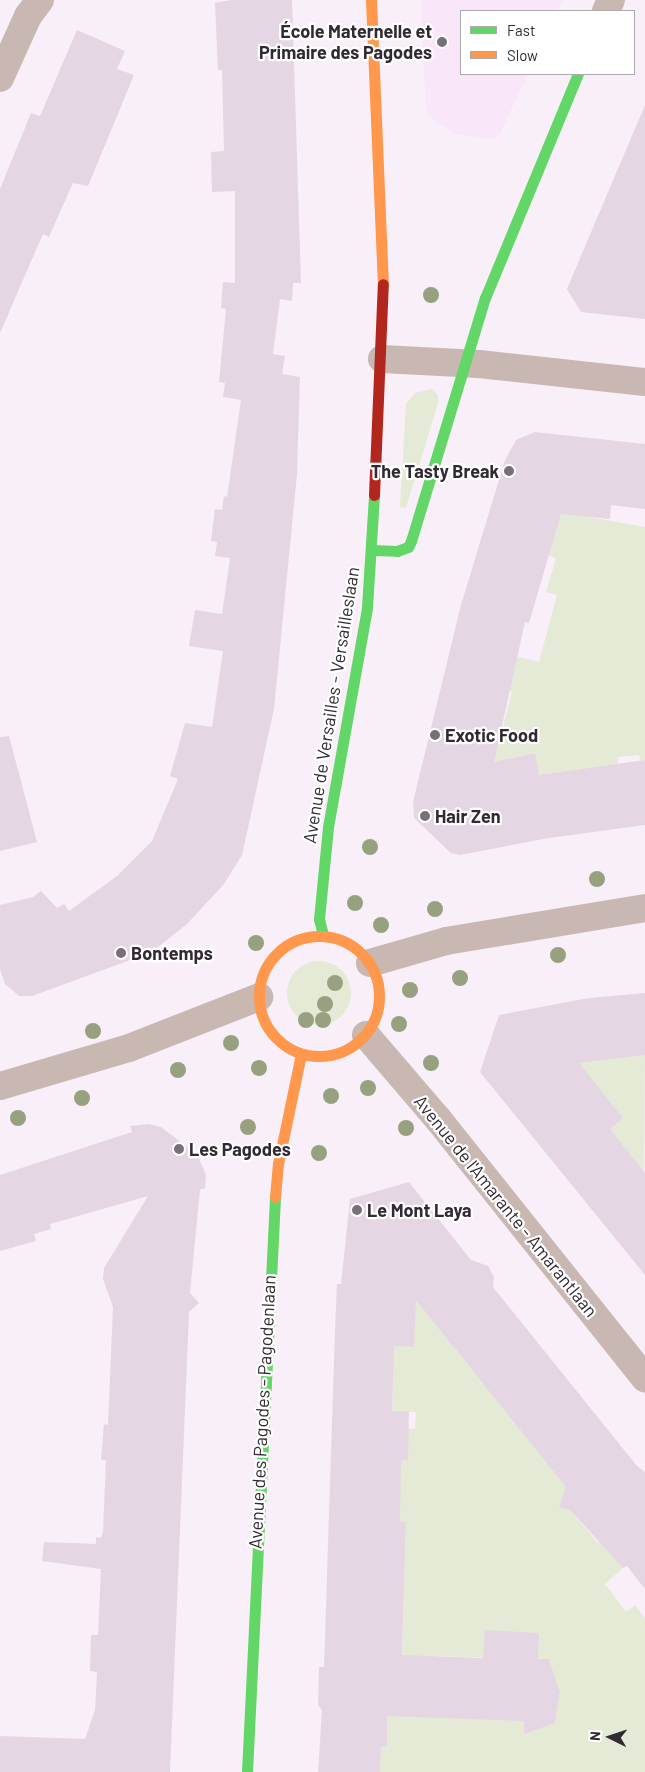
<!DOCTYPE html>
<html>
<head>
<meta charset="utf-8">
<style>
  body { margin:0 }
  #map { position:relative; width:645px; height:1772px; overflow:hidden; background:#f9eff8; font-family:Barlow,sans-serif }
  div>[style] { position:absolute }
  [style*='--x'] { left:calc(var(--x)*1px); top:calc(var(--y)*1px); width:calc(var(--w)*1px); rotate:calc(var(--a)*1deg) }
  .built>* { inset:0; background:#fae6f9 }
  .green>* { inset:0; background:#e4ead6 }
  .round { border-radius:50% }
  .building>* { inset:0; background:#e5d6e4 }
  .street>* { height:28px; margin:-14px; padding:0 14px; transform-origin:14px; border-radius:14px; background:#c8b8b1 }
  .fast>* { height:11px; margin:-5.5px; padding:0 5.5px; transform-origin:5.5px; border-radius:5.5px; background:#63d668 }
  .slow>* { height:11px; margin:-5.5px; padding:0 5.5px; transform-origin:5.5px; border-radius:5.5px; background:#ff974d }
  .slow>.ring { margin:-5.5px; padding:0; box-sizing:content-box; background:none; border:11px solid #ff974d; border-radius:50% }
  .jam>* { height:11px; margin:-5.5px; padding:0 5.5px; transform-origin:5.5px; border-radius:5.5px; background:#b3261e }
  .trees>* { width:16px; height:16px; margin:-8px; border-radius:50%; background:#98a17f }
  .dots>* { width:14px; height:14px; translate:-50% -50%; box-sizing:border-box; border:2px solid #fff; border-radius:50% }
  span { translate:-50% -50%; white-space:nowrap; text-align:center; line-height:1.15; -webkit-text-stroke:4.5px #fff; paint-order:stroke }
  .poi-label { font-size:18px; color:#322a32; font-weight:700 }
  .right { translate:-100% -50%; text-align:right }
  .left { translate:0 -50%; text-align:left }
  .street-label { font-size:18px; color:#322a32 }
  .legend { position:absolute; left:460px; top:10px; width:175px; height:65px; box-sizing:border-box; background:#fff; border:1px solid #adaaad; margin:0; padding:6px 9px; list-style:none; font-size:15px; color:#322a32 }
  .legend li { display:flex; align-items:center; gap:10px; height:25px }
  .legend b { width:25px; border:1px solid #adaaad }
  .north { position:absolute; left:585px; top:1712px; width:50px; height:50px; -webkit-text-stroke:4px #fff; paint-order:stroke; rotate:274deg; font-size:14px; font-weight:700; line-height:20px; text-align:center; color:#322a32 }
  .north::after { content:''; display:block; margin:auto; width:18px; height:22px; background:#322a32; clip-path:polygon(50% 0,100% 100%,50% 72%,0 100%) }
</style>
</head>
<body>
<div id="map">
  <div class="built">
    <div style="clip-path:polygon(421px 0,563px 0,557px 11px,461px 11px,461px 74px,528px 74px,499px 136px,491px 139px,457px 134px,438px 124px,426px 111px)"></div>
  </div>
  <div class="green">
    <div style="clip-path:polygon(432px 389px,438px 395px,438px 403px,406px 508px,400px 507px,406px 404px,415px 393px)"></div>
    <div style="clip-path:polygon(559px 500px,578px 515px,645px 527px,645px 760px,640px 760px,639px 755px,618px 757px,618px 764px,539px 775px,534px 753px,507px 759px,510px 780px,471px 766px,503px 726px,512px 692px,506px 690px,515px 656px,539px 662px,557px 595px,546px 592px,556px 558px,548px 555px)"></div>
    <div class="round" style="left:287px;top:961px;width:64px;height:64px"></div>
    <div style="clip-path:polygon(631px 1054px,645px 1055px,644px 1171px,604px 1134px,623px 1118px,607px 1098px,560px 1064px)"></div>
    <div style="clip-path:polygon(evenodd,427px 1278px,463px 1340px,454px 1348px,472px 1370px,486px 1360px,516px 1423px,580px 1501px,575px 1516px,598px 1543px,607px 1536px,610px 1551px,623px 1568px,605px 1584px,626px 1612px,635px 1605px,645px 1618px,645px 1772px,380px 1772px,381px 1747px,387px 1746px,387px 1728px,374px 1715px,402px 1664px,406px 1522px,396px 1521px,401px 1460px,407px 1461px,400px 1428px,415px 1429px,416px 1412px,392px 1411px,394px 1324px,427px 1278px,436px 1656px,549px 1659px,560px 1692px,555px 1723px,524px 1733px,524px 1721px,435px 1717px,436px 1656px)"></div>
  </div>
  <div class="building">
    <div style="clip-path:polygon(231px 0,292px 0,301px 283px,293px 283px,292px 301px,280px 299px,273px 354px,285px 356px,282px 374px,300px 377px,297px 474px,274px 709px,242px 855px,224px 884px,187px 924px,158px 947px,133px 959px,32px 996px,19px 996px,5px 984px,0 969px,0 905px,33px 897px,41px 891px,57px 908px,64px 904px,69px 911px,117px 876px,152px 841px,178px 779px,170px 776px,185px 723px,212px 727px,223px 651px,189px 646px,195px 610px,222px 614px,230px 558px,215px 556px,217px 542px,211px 541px,215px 509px,222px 510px,224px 496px,227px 497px,241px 400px,223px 397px,225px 383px,219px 382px,226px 309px,221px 308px,223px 282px,235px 283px,235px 191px,212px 192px,211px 152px,224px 151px,222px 70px,218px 70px,215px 3px)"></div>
    <div style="clip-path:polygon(77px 30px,125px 51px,117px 69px,134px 75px,88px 186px,73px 183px,49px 237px,43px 234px,0 333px,0 189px,31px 113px,40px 116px)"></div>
    <div style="clip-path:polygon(645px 105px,645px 319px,581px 312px,567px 289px)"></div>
    <div style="clip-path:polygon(535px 432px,645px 444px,645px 509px,611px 505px,610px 519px,561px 514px,529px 623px,525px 622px,494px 762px,535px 753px,539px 775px,645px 760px,645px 825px,549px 838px,460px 855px,451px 853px,414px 818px,413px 802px,461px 605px,505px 460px,516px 440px)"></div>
    <div style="clip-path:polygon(9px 736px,37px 842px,0 851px,0 737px)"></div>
    <div style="clip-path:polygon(645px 993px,645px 1055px,579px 1063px,623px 1118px,610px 1129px,645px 1173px,645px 1275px,480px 1072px,499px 1015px,589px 998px)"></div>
    <div style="clip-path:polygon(149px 1124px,161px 1127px,197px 1154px,206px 1175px,205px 1189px,200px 1189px,199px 1200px,190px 1293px,199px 1303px,189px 1312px,170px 1772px,0 1772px,0 1736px,85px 1739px,95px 1710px,97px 1672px,90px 1671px,91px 1635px,98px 1635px,101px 1569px,42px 1561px,44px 1542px,96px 1544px,96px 1537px,101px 1538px,103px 1532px,106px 1460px,101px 1460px,104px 1424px,108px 1425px,113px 1307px,103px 1279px,104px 1268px,148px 1196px,50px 1224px,51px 1229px,34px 1234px,36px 1241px,0 1251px,0 1175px,132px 1132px,130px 1126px)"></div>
    <div style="clip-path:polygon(409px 1182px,471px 1260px,488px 1266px,494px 1277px,493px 1287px,637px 1466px,645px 1472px,645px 1589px,627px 1566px,623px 1568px,570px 1510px,559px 1507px,566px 1487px,416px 1300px,414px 1347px,394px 1346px,392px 1411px,409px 1411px,408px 1461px,401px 1460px,400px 1521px,406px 1522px,402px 1655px,483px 1658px,485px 1630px,539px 1633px,538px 1659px,549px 1659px,560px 1692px,555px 1723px,524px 1734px,524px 1721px,387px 1716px,387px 1746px,381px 1747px,380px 1772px,318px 1772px,322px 1710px,318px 1705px,319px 1667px,324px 1667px,335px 1331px,337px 1284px,341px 1284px,350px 1199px)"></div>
  </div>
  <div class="street">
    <div style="--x:606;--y:11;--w:12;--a:-66"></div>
    <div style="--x:0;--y:78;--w:68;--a:-65.7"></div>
    <div style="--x:28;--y:16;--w:20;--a:-53"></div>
    <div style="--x:382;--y:359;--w:97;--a:3"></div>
    <div style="--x:479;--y:364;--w:167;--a:6.2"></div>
    <div style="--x:370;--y:963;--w:79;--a:-16.1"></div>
    <div style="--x:446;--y:941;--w:202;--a:-9.4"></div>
    <div style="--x:366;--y:1035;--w:111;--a:49.4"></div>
    <div style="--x:438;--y:1119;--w:332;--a:51.4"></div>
    <div style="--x:0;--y:1086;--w:134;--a:-16.4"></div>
    <div style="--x:129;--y:1048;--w:140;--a:-21.4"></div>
  </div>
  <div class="fast">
    <div style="--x:372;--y:550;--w:25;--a:2"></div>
    <div style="--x:397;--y:551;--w:12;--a:-20"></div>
    <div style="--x:408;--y:547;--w:7;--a:-63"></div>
    <div style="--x:411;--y:541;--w:254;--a:-73.1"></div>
    <div style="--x:485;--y:298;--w:243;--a:-67.5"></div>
    <div style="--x:323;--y:935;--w:16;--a:-104"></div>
    <div style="--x:319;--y:919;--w:92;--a:-84.4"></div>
    <div style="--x:328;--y:827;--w:223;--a:-79.9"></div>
    <div style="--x:367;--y:607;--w:112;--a:-86.4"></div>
    <div style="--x:247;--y:1772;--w:576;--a:-87.21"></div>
  </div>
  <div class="slow">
    <div style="--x:371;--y:0;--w:284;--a:87.6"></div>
    <div class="ring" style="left:259px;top:936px;width:109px;height:109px"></div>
    <div style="--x:275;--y:1197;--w:33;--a:-85"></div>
    <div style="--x:278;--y:1164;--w:112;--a:-78.2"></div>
  </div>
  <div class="jam">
    <div style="--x:374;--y:495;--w:211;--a:-87.6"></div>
  </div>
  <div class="trees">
    <div style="left:431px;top:295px"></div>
    <div style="left:370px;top:847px"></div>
    <div style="left:597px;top:879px"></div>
    <div style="left:355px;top:903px"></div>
    <div style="left:435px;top:909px"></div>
    <div style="left:381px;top:925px"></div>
    <div style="left:256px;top:943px"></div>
    <div style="left:558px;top:955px"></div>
    <div style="left:460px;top:978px"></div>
    <div style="left:335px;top:983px"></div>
    <div style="left:410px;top:990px"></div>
    <div style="left:325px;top:1004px"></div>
    <div style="left:306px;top:1020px"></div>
    <div style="left:323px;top:1020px"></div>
    <div style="left:399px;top:1024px"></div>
    <div style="left:93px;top:1031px"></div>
    <div style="left:231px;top:1043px"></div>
    <div style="left:431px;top:1063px"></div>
    <div style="left:259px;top:1068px"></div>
    <div style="left:178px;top:1070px"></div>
    <div style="left:368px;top:1088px"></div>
    <div style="left:331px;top:1096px"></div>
    <div style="left:82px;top:1098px"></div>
    <div style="left:18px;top:1118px"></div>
    <div style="left:248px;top:1127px"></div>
    <div style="left:406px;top:1128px"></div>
    <div style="left:319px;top:1153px"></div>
  </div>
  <div class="dots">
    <div style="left:442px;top:42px;background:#786f77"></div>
    <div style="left:509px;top:471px;background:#786f77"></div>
    <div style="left:435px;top:735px;background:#786f77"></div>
    <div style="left:425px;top:816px;background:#786f77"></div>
    <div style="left:121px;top:953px;background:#786f77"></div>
    <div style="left:179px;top:1149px;background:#786f77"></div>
    <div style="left:357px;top:1210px;background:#786f77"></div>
  </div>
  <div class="poi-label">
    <span class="right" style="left:432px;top:42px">École Maternelle et<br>Primaire des Pagodes</span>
    <span class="right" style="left:499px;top:471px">The Tasty Break</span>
    <span class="left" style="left:445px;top:735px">Exotic Food</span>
    <span class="left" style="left:435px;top:816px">Hair Zen</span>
    <span class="left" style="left:131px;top:953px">Bontemps</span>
    <span class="left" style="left:189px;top:1149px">Les Pagodes</span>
    <span class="left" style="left:367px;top:1210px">Le Mont Laya</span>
  </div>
  <div class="street-label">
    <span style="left:331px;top:705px;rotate:-81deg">Avenue de Versailles - Versailleslaan</span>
    <span style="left:506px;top:1206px;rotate:51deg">Avenue de l'Amarante - Amarantlaan</span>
    <span style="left:262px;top:1412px;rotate:-87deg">Avenue des Pagodes - Pagodenlaan</span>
  </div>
  <ul class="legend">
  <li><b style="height:6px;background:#63d668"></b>Fast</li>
  <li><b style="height:6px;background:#ff974d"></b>Slow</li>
  </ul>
  <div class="north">N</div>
</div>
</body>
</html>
